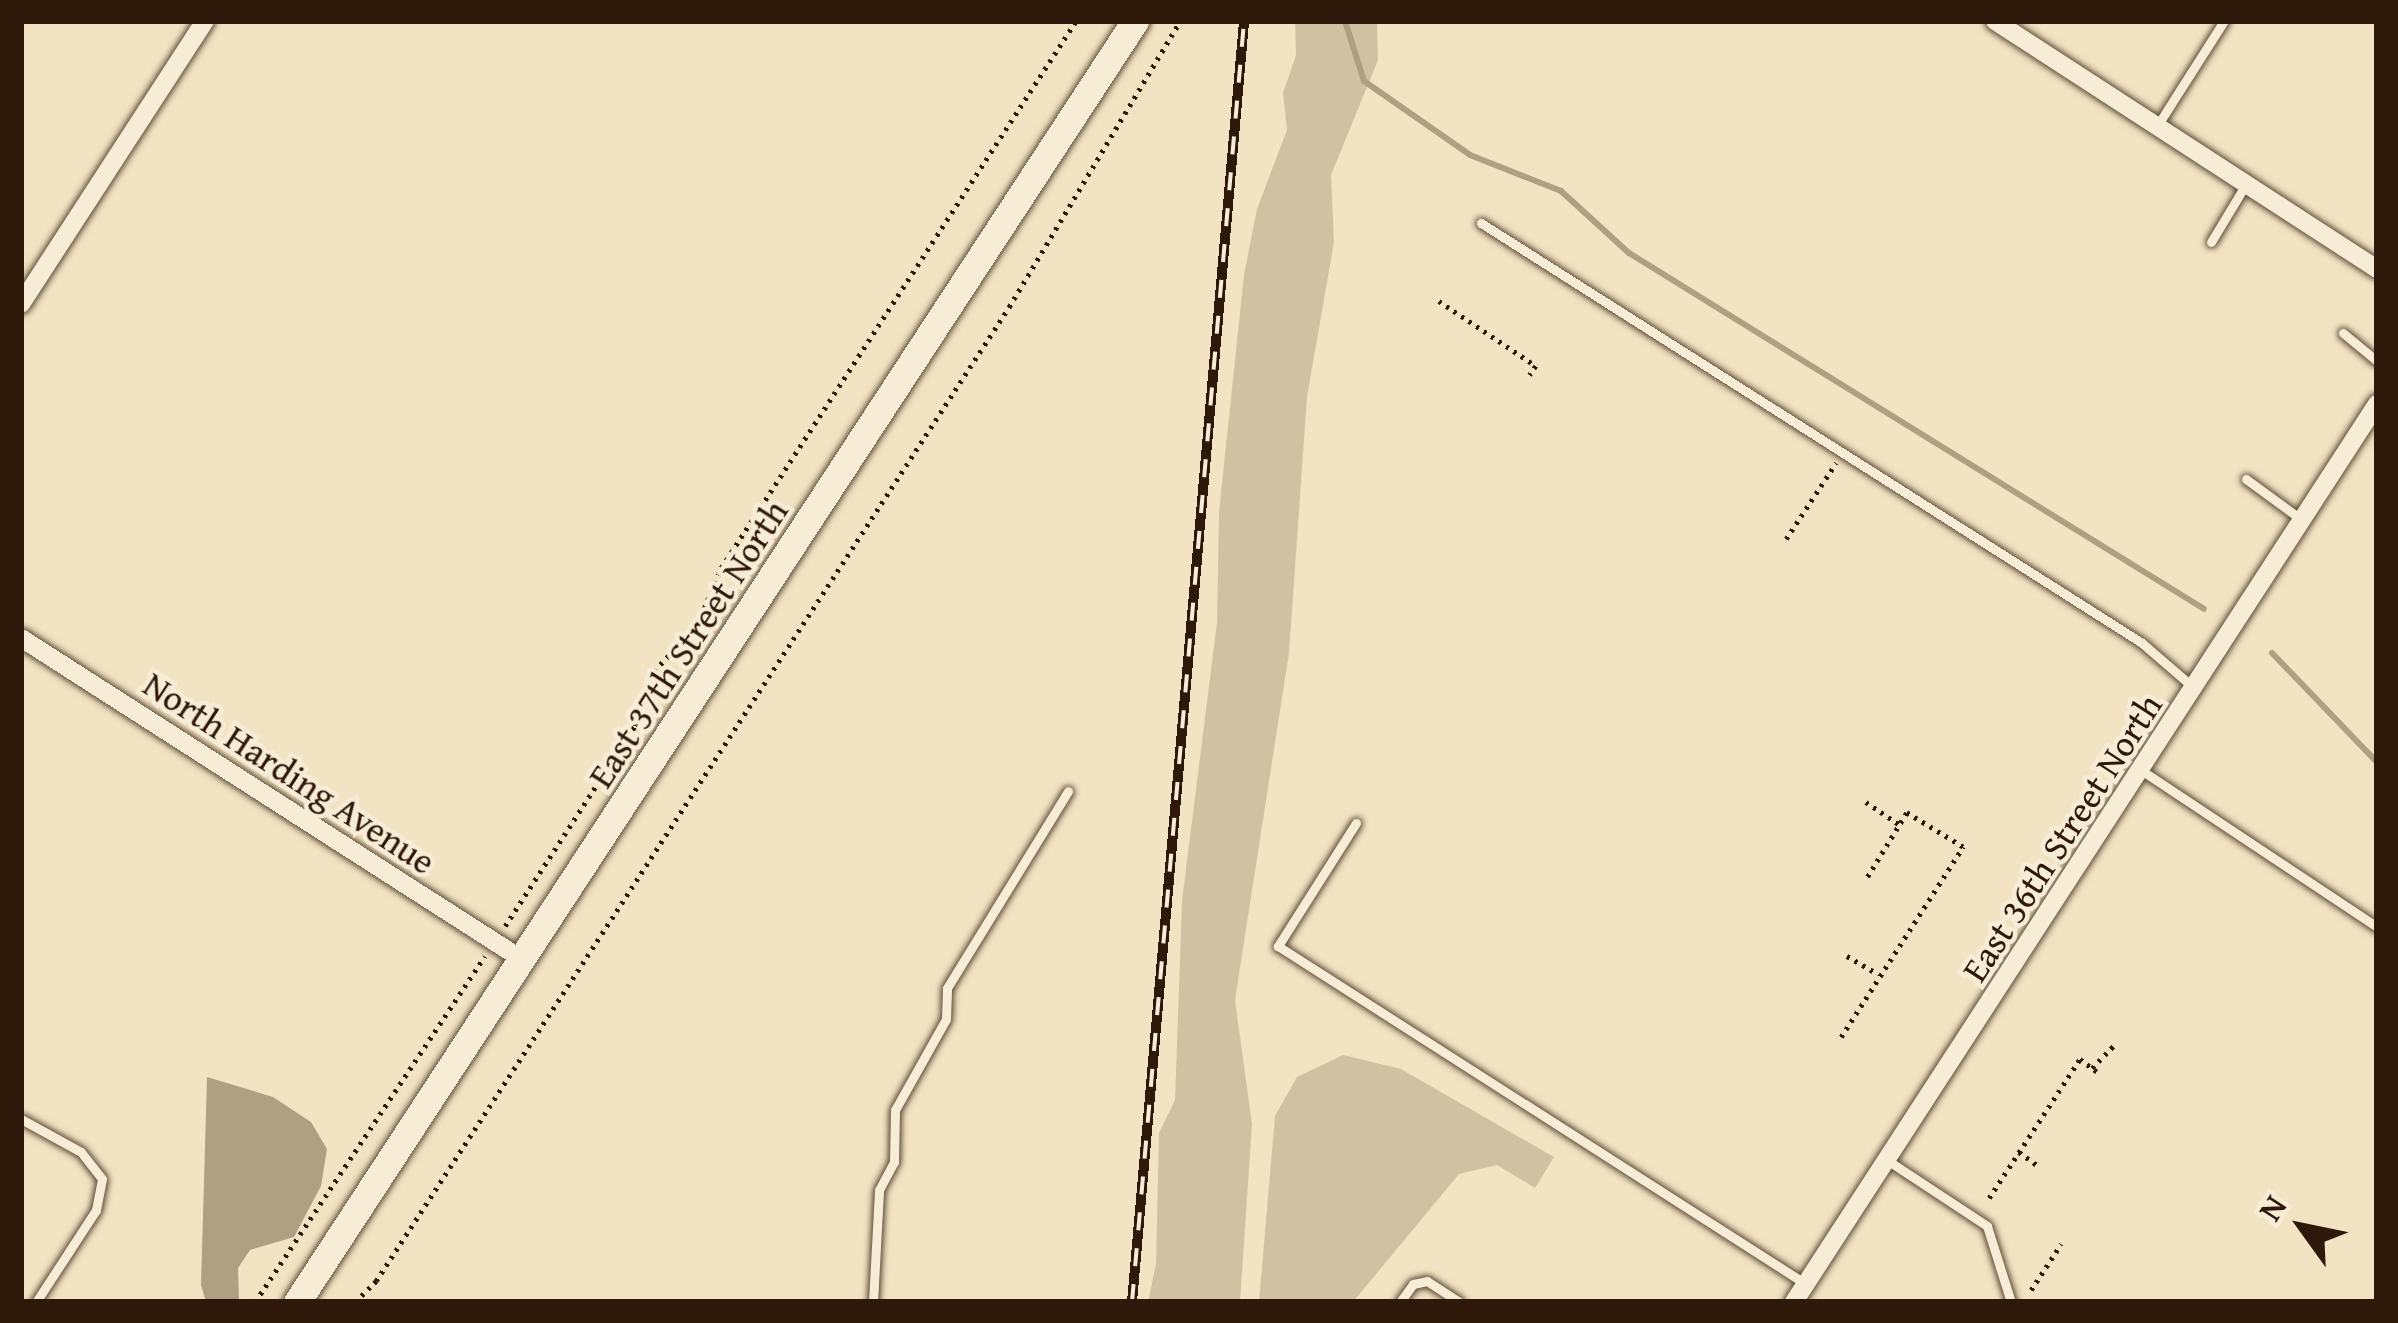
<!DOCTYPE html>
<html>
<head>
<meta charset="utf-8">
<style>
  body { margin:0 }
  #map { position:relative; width:2398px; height:1323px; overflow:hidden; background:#f2e4c2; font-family:"Gentium Book Plus",serif }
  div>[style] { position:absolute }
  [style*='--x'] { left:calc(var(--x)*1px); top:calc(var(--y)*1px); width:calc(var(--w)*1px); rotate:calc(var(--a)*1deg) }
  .green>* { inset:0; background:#d1c1a3 }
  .water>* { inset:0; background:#af9f83 }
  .stream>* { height:6px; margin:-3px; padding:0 3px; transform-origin:3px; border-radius:3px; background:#af9f83 }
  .path>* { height:4.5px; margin-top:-2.25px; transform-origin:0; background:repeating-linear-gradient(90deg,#2e1809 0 3px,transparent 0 9px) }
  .roads { filter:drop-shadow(0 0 3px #5f4b37) drop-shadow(0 0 3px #5f4b37) }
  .service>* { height:9px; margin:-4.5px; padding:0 4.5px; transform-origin:4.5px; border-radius:4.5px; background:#f7edd7 }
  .minor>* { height:18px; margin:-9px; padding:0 9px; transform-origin:9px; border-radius:9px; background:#f7edd7 }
  .secondary>* { height:27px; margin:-13.5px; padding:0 13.5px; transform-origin:13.5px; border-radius:13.5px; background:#f7edd7 }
  .rail>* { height:10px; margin-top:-5px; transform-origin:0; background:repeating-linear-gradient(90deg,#f7edd7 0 18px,#2e1809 0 36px); box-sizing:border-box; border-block:3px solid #2e1809 }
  span { translate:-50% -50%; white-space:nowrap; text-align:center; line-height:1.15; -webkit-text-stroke:9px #f7edd7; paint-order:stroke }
  .street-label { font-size:36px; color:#2e1809 }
  .frame { position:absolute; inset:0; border:24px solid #2e1809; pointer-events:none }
  .north { position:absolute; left:2242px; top:1167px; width:120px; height:120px; -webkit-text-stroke:9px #f7edd7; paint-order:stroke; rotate:303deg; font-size:33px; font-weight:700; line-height:48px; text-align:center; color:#2e1809 }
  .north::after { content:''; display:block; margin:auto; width:42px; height:54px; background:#2e1809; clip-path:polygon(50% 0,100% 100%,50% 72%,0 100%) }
</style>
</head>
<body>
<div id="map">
  <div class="green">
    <div style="clip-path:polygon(1295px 21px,1377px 21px,1378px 60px,1331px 175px,1334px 242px,1307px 397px,1289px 653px,1235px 1000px,1252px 1124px,1240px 1302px,1148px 1302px,1156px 1264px,1159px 1133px,1175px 1100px,1182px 901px,1217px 622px,1219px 512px,1244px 275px,1257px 209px,1287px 130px,1283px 93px,1296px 55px)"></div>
    <div style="clip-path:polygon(1343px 1055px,1401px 1069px,1554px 1157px,1535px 1188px,1497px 1165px,1459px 1174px,1353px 1302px,1259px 1302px,1275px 1116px,1297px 1077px)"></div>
  </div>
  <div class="water">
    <div style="clip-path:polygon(207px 1077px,273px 1097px,311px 1122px,327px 1149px,321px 1186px,294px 1237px,250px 1250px,238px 1268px,239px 1302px,206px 1302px,201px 1285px)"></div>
  </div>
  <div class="stream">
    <div style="--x:1345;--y:21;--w:63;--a:72.4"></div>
    <div style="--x:1364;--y:81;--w:129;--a:34.9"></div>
    <div style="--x:1470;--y:155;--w:98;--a:21.6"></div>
    <div style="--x:1561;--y:191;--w:92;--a:42.4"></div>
    <div style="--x:1629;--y:253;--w:676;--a:31.76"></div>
    <div style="--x:2272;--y:653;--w:151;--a:46.1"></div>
  </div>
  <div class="path">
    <div style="--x:1439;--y:301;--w:117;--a:33.8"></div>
    <div style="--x:1536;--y:366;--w:11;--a:124"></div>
    <div style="--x:1786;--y:539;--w:91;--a:-56.7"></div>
    <div style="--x:1866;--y:802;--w:41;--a:34.1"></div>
    <div style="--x:505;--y:926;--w:239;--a:-57"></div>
    <div style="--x:635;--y:726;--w:58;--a:-70.9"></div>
    <div style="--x:654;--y:671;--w:63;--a:-46.9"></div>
    <div style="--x:697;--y:625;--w:62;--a:-67.2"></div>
    <div style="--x:721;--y:568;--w:652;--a:-57.02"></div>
    <div style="--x:1847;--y:956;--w:36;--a:30"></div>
    <div style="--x:1841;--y:1037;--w:226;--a:-57.3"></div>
    <div style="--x:1963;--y:847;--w:66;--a:-148.7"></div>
    <div style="--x:1907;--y:813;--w:79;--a:121.5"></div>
    <div style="--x:2092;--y:1068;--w:32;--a:-46"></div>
    <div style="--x:2019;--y:1152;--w:22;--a:36"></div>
    <div style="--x:1989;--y:1198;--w:166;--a:-56.8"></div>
    <div style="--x:2080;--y:1059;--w:21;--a:37"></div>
    <div style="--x:2031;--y:1290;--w:55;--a:-56.9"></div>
    <div style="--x:255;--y:1302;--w:415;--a:-56.4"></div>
    <div style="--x:355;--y:1302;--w:30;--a:-45"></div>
    <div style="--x:376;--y:1281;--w:1162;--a:-56.98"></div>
    <div style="--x:1009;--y:307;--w:333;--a:-59.1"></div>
  </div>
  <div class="roads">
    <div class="service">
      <div style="--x:2157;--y:126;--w:125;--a:-57.5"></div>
      <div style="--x:1481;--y:223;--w:783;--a:32.43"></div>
      <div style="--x:2142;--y:643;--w:67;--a:40.8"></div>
      <div style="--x:2211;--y:242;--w:68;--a:-58.9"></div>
      <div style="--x:2343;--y:333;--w:44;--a:39.5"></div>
      <div style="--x:2246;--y:479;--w:69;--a:36.2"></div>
      <div style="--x:2144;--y:772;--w:280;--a:33.6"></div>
      <div style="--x:1356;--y:823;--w:146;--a:122.4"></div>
      <div style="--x:1278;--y:946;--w:627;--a:32.63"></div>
      <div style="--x:21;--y:1119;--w:68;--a:28.8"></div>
      <div style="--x:81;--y:1152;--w:34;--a:52"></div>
      <div style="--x:102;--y:1179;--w:32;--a:101"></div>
      <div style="--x:96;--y:1210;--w:110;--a:123.1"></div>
      <div style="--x:1887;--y:1160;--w:120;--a:33.4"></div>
      <div style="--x:1987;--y:1226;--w:80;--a:72.5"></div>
      <div style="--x:873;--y:1302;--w:112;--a:-86.9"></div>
      <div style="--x:879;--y:1190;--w:32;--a:-62"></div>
      <div style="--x:894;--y:1162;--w:52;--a:-88.9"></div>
      <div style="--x:895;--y:1110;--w:104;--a:-60.7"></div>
      <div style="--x:946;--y:1019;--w:31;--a:-88"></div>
      <div style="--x:947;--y:988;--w:231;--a:-58.4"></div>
      <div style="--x:1400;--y:1302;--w:22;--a:-54"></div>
      <div style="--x:1413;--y:1284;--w:14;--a:-12"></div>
      <div style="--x:1427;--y:1281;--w:38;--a:33"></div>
    </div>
    <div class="minor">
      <div style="--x:1995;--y:21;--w:455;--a:33"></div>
      <div style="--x:21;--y:304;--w:338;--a:-57"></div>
      <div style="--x:21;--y:638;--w:596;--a:32.68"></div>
      <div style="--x:1794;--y:1302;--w:1071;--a:-57.01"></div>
    </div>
    <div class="secondary">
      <div style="--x:297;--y:1302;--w:1531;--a:-56.81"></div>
    </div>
  </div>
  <div class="rail">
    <div style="--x:1132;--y:1302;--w:1286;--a:-85"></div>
  </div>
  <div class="street-label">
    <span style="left:687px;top:643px;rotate:-57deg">East 37th Street North</span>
    <span style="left:290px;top:772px;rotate:33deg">North Harding Avenue</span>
    <span style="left:2061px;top:837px;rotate:-57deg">East 36th Street North</span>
  </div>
  <div class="frame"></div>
  <div class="north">N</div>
</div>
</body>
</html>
